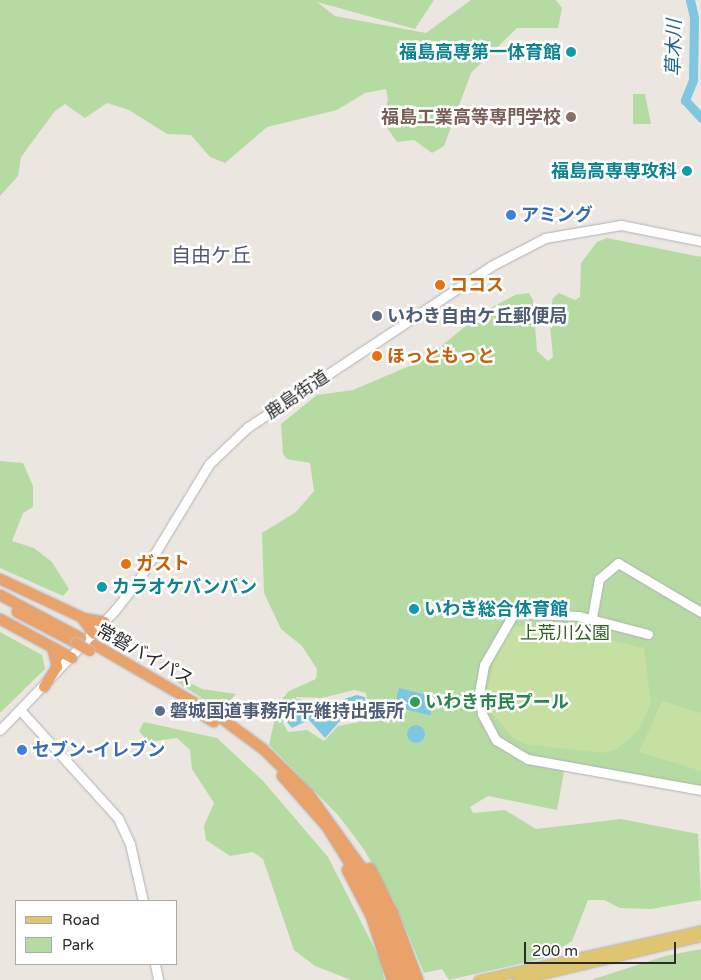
<!DOCTYPE html>
<html>
<head>
<meta charset="utf-8">
<style>
  body { margin:0 }
  #map { position:relative; width:701px; height:980px; overflow:hidden; background:#ebe6df; font-family:"Varela Round","Noto Sans JP",sans-serif }
  div>[style] { position:absolute }
  [style*='--x'] { left:calc(var(--x)*1px); top:calc(var(--y)*1px); width:calc(var(--w)*1px); rotate:calc(var(--a)*1deg) }
  .green>* { inset:0; background:#b6dba2 }
  .pitch>* { inset:0; background:#c5e0a0 }
  .water>* { inset:0; background:#7fc6e0; transform-origin:0 0 }
  .round { border-radius:50% }
  .river>* { height:9px; margin:-4.5px; padding:0 4.5px; transform-origin:4.5px; border-radius:4.5px; background:#7fc6e0 }
  .roads { filter:drop-shadow(0 0 1px #afb1ba) drop-shadow(0 0 1px #afb1ba) }
  .secondary>* { height:9px; margin:-4.5px; padding:0 4.5px; transform-origin:4.5px; border-radius:4.5px; background:#fff }
  .primary>* { height:9px; margin:-4.5px; padding:0 4.5px; transform-origin:4.5px; border-radius:4.5px; background:#dfc570 }
  .highway>* { height:10px; margin:-5px; padding:0 5px; transform-origin:5px; border-radius:5px; background:#eaa26b }
  .bridges { filter:drop-shadow(0 0 1px #c4c4c4) drop-shadow(0 0 1px #c4c4c4) }
  .highway-bridge>* { height:10px; margin:-5px; padding:0 5px; transform-origin:5px; border-radius:5px; background:#eaa26b }
  .dots>* { width:14px; height:14px; translate:-50% -50%; box-sizing:border-box; border:2px solid #fff; border-radius:50% }
  span { translate:-50% -50%; white-space:nowrap; text-align:center; line-height:1.15; -webkit-text-stroke:5px #fff; paint-order:stroke }
  .culture-label { font-size:18px; color:#0d838f; font-weight:700 }
  .right { translate:-100% -50%; text-align:right }
  .left { translate:0 -50%; text-align:left }
  .education-label { font-size:18px; color:#785e54; font-weight:700 }
  .shop-label { font-size:18px; color:#366cbe; font-weight:700 }
  .food-label { font-size:18px; color:#c56008; font-weight:700 }
  .service-label { font-size:18px; color:#4e5e75; font-weight:700 }
  .street-label { font-size:18px; color:#2b2b2b }
  .park-label { font-size:18px; color:#305f24 }
  .leisure-label { font-size:18px; color:#27864d; font-weight:700 }
  .water-label { font-size:19px; color:#1e668c; font-style:italic }
  .quarter-label { font-size:20px; color:#515876 }
  .legend { position:absolute; left:15px; top:900px; width:162px; height:65px; box-sizing:border-box; background:#fff; border:1px solid #aaa; margin:0; padding:6px 9px; list-style:none; font-size:15px; color:#2b2b2b }
  .legend li { display:flex; align-items:center; gap:10px; height:25px }
  .legend b { width:25px; border:1px solid #aaa }
  .scale { position:absolute; left:524px; top:942px; width:152px; height:22px; box-sizing:border-box; border:2px solid #2b2b2b; border-top:0; padding-left:6px; font-size:15px; line-height:18px; white-space:nowrap; color:#2b2b2b; -webkit-text-stroke:4px #fff; paint-order:stroke }
</style>
</head>
<body>
<div id="map">
  <div class="green">
    <div style="clip-path:polygon(0 0,434px 0,415px 29px,317px 2px,335px 16px,426px 33px,471px 0,556px 0,562px 8px,558px 28px,517px 28px,471px 73px,444px 146px,432px 153px,414px 140px,397px 142px,381px 119px,388px 100px,386px 89px,365px 93px,337px 110px,267px 127px,225px 163px,210px 157px,191px 135px,167px 134px,129px 110px,107px 103px,85px 118px,65px 104px,55px 111px,21px 157px,18px 176px,0 196px)"></div>
    <div style="clip-path:polygon(633px 94px,645px 94px,651px 124px,633px 124px)"></div>
    <div style="clip-path:polygon(evenodd,607px 238px,701px 257px,701px 790px,565px 766px,557px 810px,488px 796px,470px 807px,473px 813px,505px 810px,536px 829px,621px 819px,698px 834px,701px 900px,651px 909px,620px 908px,604px 900px,588px 900px,572px 941px,545px 958px,449px 980px,442px 969px,424px 973px,395px 903px,363px 848px,338px 815px,269px 745px,278px 704px,289px 691px,316px 679px,317px 669px,302px 646px,281px 629px,264px 593px,262px 533px,296px 512px,314px 491px,310px 463px,287px 459px,283px 454px,281px 424px,317px 395px,353px 390px,426px 359px,481px 313px,515px 295px,529px 293px,533px 300px,537px 351px,548px 361px,553px 357px,549px 315px,553px 298px,559px 293px,575px 300px,580px 297px,581px 263px,597px 242px,607px 238px,354px 690px,366px 693px,370px 720px,338px 726px,324px 741px,307px 730px,288px 732px,283px 723px,285px 709px,297px 697px,322px 698px,354px 690px)"></div>
    <div style="clip-path:polygon(0 461px,23px 463px,33px 486px,33px 507px,23px 513px,12px 541px,34px 548px,52px 562px,69px 589px,63px 596px,0 568px)"></div>
    <div style="clip-path:polygon(0 632px,42px 655px,45px 669px,0 713px)"></div>
    <div style="clip-path:polygon(173px 674px,202px 689px,236px 694px,223px 708px,217px 708px,174px 680px)"></div>
    <div style="clip-path:polygon(144px 722px,217px 738px,263px 781px,328px 857px,381px 961px,384px 980px,351px 980px,315px 966px,294px 950px,263px 859px,253px 852px,230px 856px,206px 840px,204px 826px,214px 803px,192px 769px,190px 750px,177px 738px,148px 742px,139px 731px)"></div>
    <div style="clip-path:polygon(701px 949px,701px 980px,591px 980px,665px 956px)"></div>
  </div>
  <div class="pitch">
    <div style="clip-path:polygon(512px 626px,565px 629px,644px 648px,651px 703px,638px 731px,617px 749px,602px 753px,525px 744px,513px 738px,492px 713px,487px 691px,494px 662px)"></div>
    <div style="clip-path:polygon(662px 701px,701px 713px,701px 771px,639px 752px)"></div>
  </div>
  <div class="water">
    <div style="left:399px;top:688px;width:37px;height:19px;rotate:14deg"></div>
    <div style="clip-path:polygon(357px 695px,365px 697px,365px 715px,340px 721px,325px 738px,309px 720px,292px 728px,285px 720px,295px 699px,328px 704px)"></div>
    <div class="round" style="left:407px;top:725px;width:18px;height:18px"></div>
  </div>
  <div class="river">
    <div style="--x:690;--y:0;--w:18;--a:77"></div>
    <div style="--x:694;--y:18;--w:62;--a:90.9"></div>
    <div style="--x:693;--y:80;--w:22;--a:112"></div>
    <div style="--x:685;--y:100;--w:24;--a:48"></div>
  </div>
  <div class="roads">
    <div class="secondary">
      <div style="--x:592;--y:618;--w:40;--a:-80"></div>
      <div style="--x:599;--y:579;--w:25;--a:-40"></div>
      <div style="--x:618;--y:563;--w:96;--a:30.6"></div>
      <div style="--x:648;--y:634;--w:71;--a:-165.4"></div>
      <div style="--x:579;--y:616;--w:65;--a:-177.4"></div>
      <div style="--x:514;--y:613;--w:60;--a:120"></div>
      <div style="--x:484;--y:665;--w:29;--a:100"></div>
      <div style="--x:479;--y:694;--w:20;--a:81"></div>
      <div style="--x:482;--y:714;--w:30;--a:62"></div>
      <div style="--x:496;--y:740;--w:37;--a:31"></div>
      <div style="--x:528;--y:759;--w:176;--a:10.2"></div>
      <div style="--x:21;--y:711;--w:144;--a:47.8"></div>
      <div style="--x:118;--y:818;--w:29;--a:65"></div>
      <div style="--x:130;--y:844;--w:58;--a:77.2"></div>
      <div style="--x:0;--y:730;--w:166;--a:-46.2"></div>
      <div style="--x:115;--y:610;--w:37;--a:-52"></div>
      <div style="--x:138;--y:581;--w:137;--a:-58.7"></div>
      <div style="--x:209;--y:464;--w:54;--a:-43.5"></div>
      <div style="--x:248;--y:427;--w:291;--a:-33.5"></div>
      <div style="--x:491;--y:266;--w:61;--a:-27.4"></div>
      <div style="--x:545;--y:238;--w:77;--a:-9.7"></div>
      <div style="--x:621;--y:225;--w:82;--a:11.3"></div>
      <div style="--x:155;--y:964;--w:16;--a:79"></div>
    </div>
    <div class="primary">
      <div style="--x:478;--y:980;--w:229;--a:-12.6"></div>
      <div style="--x:517;--y:980;--w:189;--a:-13.4"></div>
    </div>
    <div class="highway">
      <div style="--x:0;--y:579;--w:89;--a:25.1"></div>
      <div style="--x:81;--y:617;--w:21;--a:53"></div>
      <div style="--x:0;--y:595;--w:92;--a:28"></div>
      <div style="--x:17;--y:612;--w:67;--a:27.7"></div>
      <div style="--x:82;--y:618;--w:23;--a:10"></div>
      <div style="--x:0;--y:619;--w:82;--a:28.4"></div>
      <div style="--x:95;--y:645;--w:146;--a:30.1"></div>
      <div style="--x:221;--y:718;--w:52;--a:36.4"></div>
      <div style="--x:263;--y:749;--w:63;--a:44.4"></div>
      <div style="--x:308;--y:793;--w:101;--a:54.3"></div>
      <div style="--x:367;--y:875;--w:113;--a:68.2"></div>
      <div style="--x:44;--y:687;--w:24;--a:-57"></div>
      <div style="--x:57;--y:667;--w:17;--a:-103"></div>
      <div style="--x:186;--y:704;--w:33;--a:33"></div>
      <div style="--x:282;--y:776;--w:68;--a:48.6"></div>
      <div style="--x:327;--y:827;--w:75;--a:58"></div>
      <div style="--x:367;--y:891;--w:95;--a:69.1"></div>
      <div style="--x:370;--y:868;--w:51;--a:62.9"></div>
      <div style="--x:393;--y:913;--w:72;--a:69.5"></div>
      <div style="--x:347;--y:870;--w:52;--a:62.4"></div>
      <div style="--x:371;--y:916;--w:67;--a:71.8"></div>
    </div>
  </div>
  <div class="bridges">
    <div class="highway-bridge">
      <div style="--x:76;--y:643;--w:16;--a:30"></div>
    </div>
  </div>
  <div class="dots">
    <div style="left:571px;top:52px;background:#0f9aa8"></div>
    <div style="left:571px;top:117px;background:#8d6e63"></div>
    <div style="left:687px;top:171px;background:#0f9aa8"></div>
    <div style="left:511px;top:215px;background:#3f7fe0"></div>
    <div style="left:440px;top:285px;background:#e8710a"></div>
    <div style="left:377px;top:316px;background:#5c6f8a"></div>
    <div style="left:377px;top:356px;background:#e8710a"></div>
    <div style="left:126px;top:564px;background:#e8710a"></div>
    <div style="left:102px;top:587px;background:#0f9aa8"></div>
    <div style="left:414px;top:609px;background:#0f9aa8"></div>
    <div style="left:415px;top:702px;background:#2e9e5b"></div>
    <div style="left:160px;top:711px;background:#5c6f8a"></div>
    <div style="left:22px;top:750px;background:#3f7fe0"></div>
  </div>
  <div class="culture-label">
    <span class="right" style="left:561px;top:52px">福島高専第一体育館</span>
    <span class="right" style="left:677px;top:171px">福島高専専攻科</span>
    <span class="left" style="left:112px;top:587px">カラオケバンバン</span>
    <span class="left" style="left:424px;top:609px">いわき総合体育館</span>
  </div>
  <div class="education-label">
    <span class="right" style="left:561px;top:117px">福島工業高等専門学校</span>
  </div>
  <div class="shop-label">
    <span class="left" style="left:521px;top:215px">アミング</span>
    <span class="left" style="left:32px;top:750px">セブン-イレブン</span>
  </div>
  <div class="food-label">
    <span class="left" style="left:450px;top:285px">ココス</span>
    <span class="left" style="left:387px;top:356px">ほっともっと</span>
    <span class="left" style="left:136px;top:564px">ガスト</span>
  </div>
  <div class="service-label">
    <span class="left" style="left:387px;top:316px">いわき自由ケ丘郵便局</span>
    <span class="left" style="left:170px;top:711px">磐城国道事務所平維持出張所</span>
  </div>
  <div class="street-label">
    <span style="left:297px;top:395px;rotate:-34deg">鹿島街道</span>
    <span style="left:145px;top:655px;rotate:29deg">常磐バイパス</span>
  </div>
  <div class="park-label">
    <span style="left:565px;top:633px">上荒川公園</span>
  </div>
  <div class="leisure-label">
    <span class="left" style="left:425px;top:702px">いわき市民プール</span>
  </div>
  <div class="water-label">
    <span style="left:675px;top:48px;rotate:-89deg">草木川</span>
  </div>
  <div class="quarter-label">
    <span style="left:211px;top:256px">自由ケ丘</span>
  </div>
  <ul class="legend">
  <li><b style="height:6px;background:#dfc570"></b>Road</li>
  <li><b style="height:14px;background:#b6dba2"></b>Park</li>
  </ul>
  <div class="scale">200 m</div>
</div>
</body>
</html>
